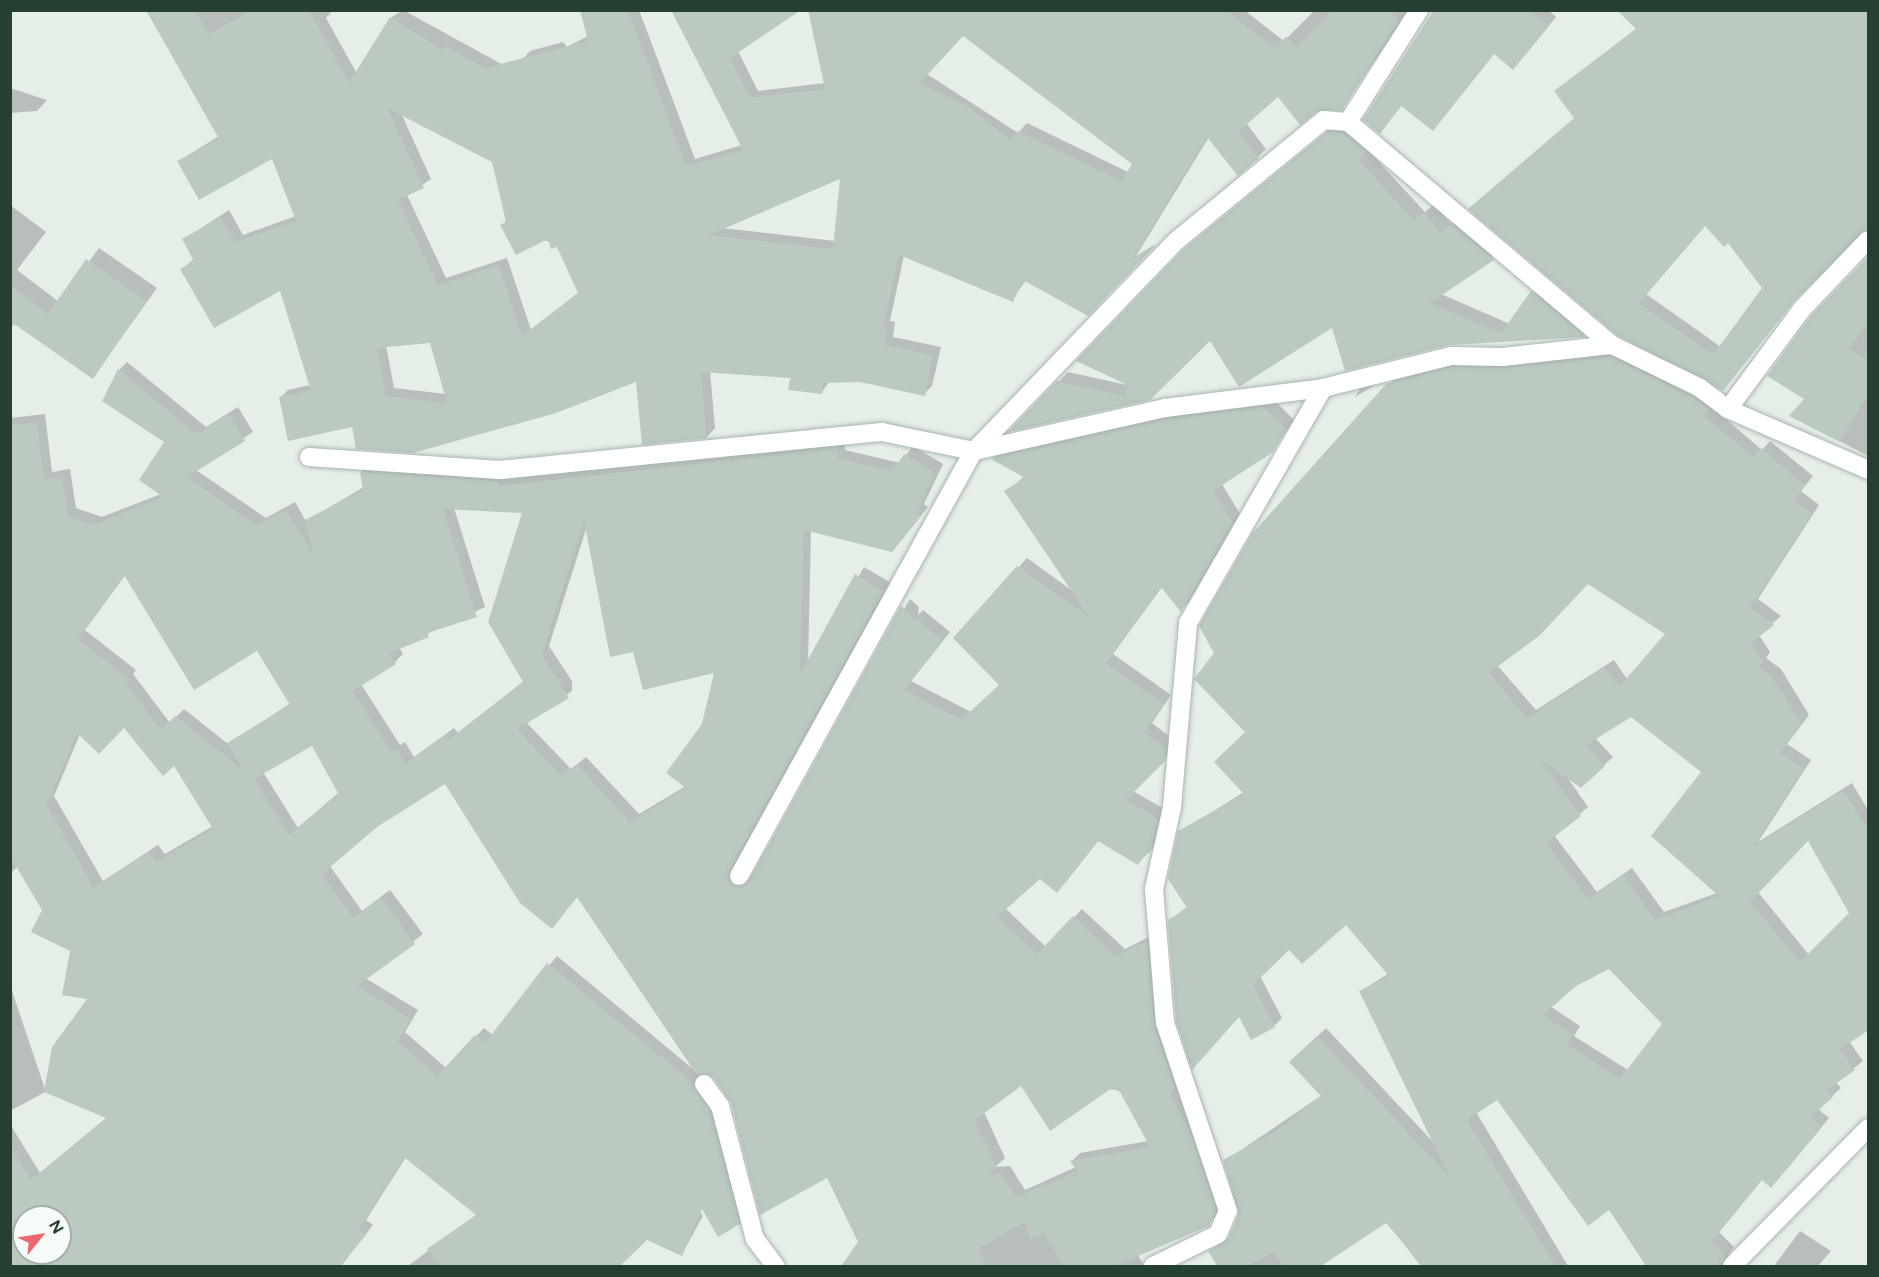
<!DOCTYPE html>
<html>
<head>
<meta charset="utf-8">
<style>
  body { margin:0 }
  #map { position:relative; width:1879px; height:1277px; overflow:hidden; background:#e6eee8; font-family:Figtree,sans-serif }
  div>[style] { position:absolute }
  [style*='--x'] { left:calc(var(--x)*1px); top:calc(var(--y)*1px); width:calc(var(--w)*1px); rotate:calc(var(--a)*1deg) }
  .shadow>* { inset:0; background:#0003 }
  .building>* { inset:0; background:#bbc9c0 }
  .roads { filter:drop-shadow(0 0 2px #a8b6ad) drop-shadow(0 0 2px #a8b6ad) }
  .minor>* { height:18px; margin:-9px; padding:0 9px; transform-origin:9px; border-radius:9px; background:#fff }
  span { translate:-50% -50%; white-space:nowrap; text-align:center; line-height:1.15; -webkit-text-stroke:6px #f7fbf7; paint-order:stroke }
  .frame { position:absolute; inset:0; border:12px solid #254031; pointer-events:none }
  .north { position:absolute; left:12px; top:1205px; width:60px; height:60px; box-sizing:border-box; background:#f7fbf7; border:2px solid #a3b0a8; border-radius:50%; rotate:60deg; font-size:16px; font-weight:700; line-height:24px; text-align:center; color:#254031 }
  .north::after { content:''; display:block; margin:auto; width:21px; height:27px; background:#ec666f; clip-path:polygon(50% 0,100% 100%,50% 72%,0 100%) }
</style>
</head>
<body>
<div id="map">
  <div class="shadow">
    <div style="clip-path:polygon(evenodd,146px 10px,333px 10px,326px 18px,357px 74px,392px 17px,403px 10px,543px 87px,523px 59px,530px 51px,563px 42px,567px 47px,588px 36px,581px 10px,639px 10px,695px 159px,742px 145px,673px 10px,738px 51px,758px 91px,825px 83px,809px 10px,1244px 10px,1284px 41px,1315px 10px,1410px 10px,1341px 109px,1278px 95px,1246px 123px,1266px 149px,1258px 157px,1209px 137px,1136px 256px,1156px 244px,1088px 314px,1026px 280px,1012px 300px,904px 255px,890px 321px,895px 322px,893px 337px,941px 347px,932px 386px,924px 394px,860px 380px,830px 381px,821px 393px,792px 377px,710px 371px,715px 428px,707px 437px,637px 380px,353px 425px,280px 398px,288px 390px,310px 385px,281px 289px,182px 269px,195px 258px,184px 239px,229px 210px,243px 235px,296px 216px,273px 157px,179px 161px,219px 136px,146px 10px,963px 35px,1134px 164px,1128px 172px,1027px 123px,1018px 133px,927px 74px,963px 35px,146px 10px,401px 113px,493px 161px,507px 220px,502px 225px,558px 245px,579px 292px,531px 330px,507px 258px,446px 278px,407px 195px,431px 179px,401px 113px,146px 10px,842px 177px,835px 241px,722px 228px,842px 177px,146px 10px,431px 341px,446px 394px,394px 388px,386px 345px,431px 341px)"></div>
    <div style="clip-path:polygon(1437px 10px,1548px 10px,1556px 17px,1521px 59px,1495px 53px,1433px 129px,1402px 105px,1380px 132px)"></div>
    <div style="clip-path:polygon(evenodd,1675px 10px,1802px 291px,1723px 389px,1619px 334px,1576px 117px,1556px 91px,1637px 28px,1675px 10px,1706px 225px,1728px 241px,1764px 288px,1721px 347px,1646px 294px,1706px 225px)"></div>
    <div style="clip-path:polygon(10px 88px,47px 100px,37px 111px,10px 113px)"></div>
    <div style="clip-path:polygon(1339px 122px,1375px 141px,1368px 150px,1425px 212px,1434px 204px,1451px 224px,1462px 215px,1503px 250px,1441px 294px,1510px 324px,1542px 283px,1593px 326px,1584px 335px,1448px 344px,1332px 326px,1211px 339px,1149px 399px,1013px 429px,1068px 372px,1127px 385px,1079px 361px,1195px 240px)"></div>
    <div style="clip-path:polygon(10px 205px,46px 232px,17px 270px,59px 302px,99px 248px,157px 288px,93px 377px,15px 323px,10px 329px)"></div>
    <div style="clip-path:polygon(1868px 258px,1868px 456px,1791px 415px,1806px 398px)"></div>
    <div style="clip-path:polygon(evenodd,1619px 349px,1703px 390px,1712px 407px,1762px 450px,1770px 441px,1813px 476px,1801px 491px,1819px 505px,1758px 599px,1781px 616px,1759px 635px,1770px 652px,1766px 658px,1781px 669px,1809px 715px,1787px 744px,1811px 760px,1758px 842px,1852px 783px,1868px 810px,1868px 1028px,1849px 1041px,1863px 1061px,1836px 1082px,1841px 1088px,1818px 1109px,1829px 1118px,1779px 1178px,1762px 1179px,1719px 1232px,1734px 1247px,1729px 1254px,1733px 1266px,1648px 1266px,1610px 1208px,1497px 1098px,1476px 1112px,1568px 1266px,1421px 1266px,1386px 1221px,1318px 1266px,1218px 1266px,1210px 1252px,1231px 1236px,1240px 1208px,1225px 1161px,1322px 1095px,1291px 1062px,1326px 1028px,1434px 1143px,1361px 991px,1389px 973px,1346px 923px,1289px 948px,1260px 976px,1282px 1018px,1274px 1026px,1239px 1015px,1169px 921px,1188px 906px,1180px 832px,1244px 792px,1247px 732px,1216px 653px,1396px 376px,1462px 359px,1619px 349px,1588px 582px,1667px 634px,1627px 679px,1614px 660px,1536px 710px,1497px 665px,1588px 582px,1619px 349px,1631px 715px,1703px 772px,1717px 893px,1664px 912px,1632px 868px,1597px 892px,1554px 835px,1588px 807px,1567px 777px,1604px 765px,1613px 757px,1595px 738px,1631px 715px,1619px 349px,1808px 839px,1851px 913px,1809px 955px,1758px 892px,1808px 839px,1619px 349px,1609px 968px,1664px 1024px,1628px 1070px,1574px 1036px,1580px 1026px,1550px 1006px,1575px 984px,1609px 968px)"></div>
    <div style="clip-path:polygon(evenodd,127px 362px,206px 427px,238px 407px,253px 432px,196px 470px,266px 518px,295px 502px,306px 521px,364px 487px,361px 472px,370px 464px,506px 473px,505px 479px,845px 440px,845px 450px,900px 463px,913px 446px,943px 464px,924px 504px,928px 507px,901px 541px,811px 530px,808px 663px,864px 567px,891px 583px,737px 861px,738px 874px,749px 880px,910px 599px,919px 607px,918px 615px,923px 610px,950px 632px,911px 681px,971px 712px,1001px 684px,955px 638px,1027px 558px,1074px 592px,1006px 492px,1025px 476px,993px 458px,1001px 451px,1177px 411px,1273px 399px,1294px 420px,1272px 451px,1222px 484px,1240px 514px,1189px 602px,1181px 610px,1162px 587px,1113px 654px,1171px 695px,1152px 723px,1174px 740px,1173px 751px,1133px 791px,1166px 810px,1158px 843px,1138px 863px,1099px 840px,1065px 883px,1040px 877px,1005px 908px,1046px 947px,1082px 909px,1125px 949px,1155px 934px,1162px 1015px,1224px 1201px,1217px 1216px,1138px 1255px,1144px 1266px,872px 1266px,899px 1236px,732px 1102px,714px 1076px,701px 1074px,718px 1102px,748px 1217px,740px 1224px,668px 1173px,703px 1216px,682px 1254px,647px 1238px,618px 1266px,408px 1266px,477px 1214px,406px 1157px,366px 1220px,373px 1225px,341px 1266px,10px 1266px,10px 1124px,40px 1173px,108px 1117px,47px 1091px,10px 1111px,10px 985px,46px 1092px,89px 998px,71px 950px,18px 866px,10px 874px,10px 418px,45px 414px,52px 472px,70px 469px,76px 508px,102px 517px,161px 494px,166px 442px,119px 370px,127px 362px,454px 508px,524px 512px,524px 681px,458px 733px,454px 728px,414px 757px,405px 742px,400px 745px,361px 684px,395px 662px,403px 654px,399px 647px,485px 607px,454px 508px,127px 362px,587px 526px,716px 671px,686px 786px,639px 814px,586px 757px,571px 769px,526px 722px,572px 691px,572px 681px,549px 646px,587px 526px,127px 362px,126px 574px,257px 649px,291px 703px,228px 744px,184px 709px,170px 723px,133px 674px,136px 670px,85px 630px,126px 574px,127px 362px,124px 726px,175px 764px,213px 826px,165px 854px,158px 845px,103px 881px,54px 796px,80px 734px,124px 726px,127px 362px,312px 744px,340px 792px,298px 828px,263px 772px,312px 744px,127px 362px,446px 782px,552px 927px,578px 896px,693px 1069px,557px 956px,493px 1035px,484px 1028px,446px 1068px,405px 1032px,418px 1010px,365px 978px,423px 934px,390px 890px,362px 911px,330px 866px,376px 826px,446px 782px,127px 362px,1021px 1083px,1121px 1090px,1148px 1141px,1080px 1153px,1072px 1161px,1076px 1167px,1025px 1190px,1010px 1166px,995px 1167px,1005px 1158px,984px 1112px,1021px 1083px,127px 362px,24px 1217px,60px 1217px,60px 1253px,24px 1253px,24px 1217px)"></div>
    <div style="clip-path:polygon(1379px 379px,1373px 386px,1355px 397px,1364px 383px)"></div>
    <div style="clip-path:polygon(1800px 1231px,1831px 1251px,1818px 1266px,1774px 1266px)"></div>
  </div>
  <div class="building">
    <div style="clip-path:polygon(evenodd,146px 10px,195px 10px,209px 34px,251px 10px,309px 10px,349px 83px,390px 17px,443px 50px,445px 46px,485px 68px,588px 41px,580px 10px,628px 10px,686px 166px,743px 150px,671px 10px,801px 10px,730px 58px,750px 98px,825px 89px,808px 10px,1225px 10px,1275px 48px,1286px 37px,1297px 47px,1332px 10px,1389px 10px,1399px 20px,1342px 110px,1318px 111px,1300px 125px,1278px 97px,1238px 132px,1259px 158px,1238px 176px,1207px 137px,1132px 260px,1156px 245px,1088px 316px,1023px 280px,1013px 302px,899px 255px,883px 329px,887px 330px,885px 345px,933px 355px,925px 396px,860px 382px,823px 383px,822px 394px,788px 390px,790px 378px,701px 372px,707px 438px,642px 445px,636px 382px,556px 413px,413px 453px,356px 449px,352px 427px,288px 441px,279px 397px,311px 391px,280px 291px,214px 328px,180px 269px,194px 261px,182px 239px,221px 217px,235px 242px,296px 221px,272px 159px,199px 200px,177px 161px,219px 139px,146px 10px,963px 36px,1132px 164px,1122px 181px,1018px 131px,1011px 141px,967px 106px,920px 83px,963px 36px,146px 10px,387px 108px,492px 162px,506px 222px,500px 225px,516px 255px,548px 239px,551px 249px,557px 247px,578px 293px,522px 336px,499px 265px,438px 285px,398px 200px,424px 188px,387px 108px,146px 10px,840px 179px,833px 249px,709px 235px,840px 179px,146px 10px,430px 343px,447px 403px,386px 396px,377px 348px,430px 343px)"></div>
    <div style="clip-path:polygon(1434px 10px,1529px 10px,1549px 26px,1513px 70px,1494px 54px,1433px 131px,1401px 106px,1380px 134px,1363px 120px)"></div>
    <div style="clip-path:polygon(evenodd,1617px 10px,1869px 10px,1869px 229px,1794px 301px,1723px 391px,1618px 336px,1468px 209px,1574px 118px,1554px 91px,1636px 29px,1617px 10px,1705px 226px,1724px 247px,1728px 243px,1762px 288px,1713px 355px,1639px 303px,1705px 226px)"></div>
    <div style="clip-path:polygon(1328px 132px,1343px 133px,1366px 152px,1359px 161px,1414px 220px,1424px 212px,1440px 233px,1451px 224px,1494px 260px,1430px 303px,1501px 333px,1531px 291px,1585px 337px,1449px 345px,1345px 371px,1332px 328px,1239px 387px,1210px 341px,1150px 400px,1008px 432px,1057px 381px,1125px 396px,1128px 385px,1076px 361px,1184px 249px)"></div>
    <div style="clip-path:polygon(1869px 256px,1869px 321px,1849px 348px,1869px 360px,1869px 393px,1840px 442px,1789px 416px,1804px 399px,1767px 376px,1811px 316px)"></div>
    <div style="clip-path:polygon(86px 259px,146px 301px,93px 379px,10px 321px,10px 285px,48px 314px)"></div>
    <div style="clip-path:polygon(evenodd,1610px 357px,1694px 398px,1710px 409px,1704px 416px,1753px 457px,1761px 448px,1805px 485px,1794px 500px,1812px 514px,1750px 608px,1774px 625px,1751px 643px,1763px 662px,1759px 667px,1773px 678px,1802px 724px,1780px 753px,1804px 768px,1754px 846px,1843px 790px,1869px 831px,1869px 1030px,1840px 1049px,1855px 1070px,1827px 1090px,1833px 1097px,1811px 1117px,1822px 1127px,1771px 1188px,1762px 1180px,1712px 1241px,1726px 1256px,1721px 1266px,1646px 1266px,1609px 1210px,1588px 1226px,1497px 1100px,1467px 1120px,1555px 1266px,1423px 1266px,1386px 1223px,1321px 1266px,1283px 1266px,1273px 1252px,1246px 1266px,1217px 1266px,1208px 1251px,1228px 1239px,1239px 1215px,1223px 1160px,1276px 1131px,1321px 1096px,1289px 1062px,1317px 1036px,1449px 1176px,1359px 991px,1389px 976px,1346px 925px,1302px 964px,1289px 950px,1253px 985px,1275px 1027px,1251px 1040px,1239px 1017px,1192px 1070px,1176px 1021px,1168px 920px,1187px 908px,1168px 879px,1178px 831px,1244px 794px,1214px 762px,1245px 732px,1194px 679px,1214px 653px,1199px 626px,1252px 534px,1386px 384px,1452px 367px,1504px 368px,1610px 357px,1588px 584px,1665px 634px,1619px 687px,1605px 667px,1527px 718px,1489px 673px,1539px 636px,1588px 584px,1610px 357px,1631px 717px,1701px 772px,1651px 836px,1719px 896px,1655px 920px,1623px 875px,1588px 899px,1546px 843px,1581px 816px,1541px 760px,1581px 788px,1605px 766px,1586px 745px,1631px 717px,1610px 357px,1808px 841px,1849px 913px,1800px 962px,1750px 902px,1808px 841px,1610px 357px,1609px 969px,1662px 1024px,1620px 1079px,1567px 1044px,1573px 1035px,1543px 1015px,1576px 986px,1609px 969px)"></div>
    <div style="clip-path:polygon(evenodd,118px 369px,196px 434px,229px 414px,245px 441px,187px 477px,256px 525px,286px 510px,313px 554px,305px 520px,363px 490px,360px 472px,498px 481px,498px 486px,838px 448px,837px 458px,893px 471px,904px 454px,935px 473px,917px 513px,921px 516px,892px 552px,804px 530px,800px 674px,855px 574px,883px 592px,729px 871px,729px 881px,739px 887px,749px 881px,901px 606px,912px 615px,910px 624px,914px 617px,943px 641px,904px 690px,961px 720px,999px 685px,953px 638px,1017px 566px,1089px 617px,1004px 491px,1025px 478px,991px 459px,1167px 419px,1264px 407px,1286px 429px,1273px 452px,1213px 491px,1233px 523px,1181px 612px,1161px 587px,1106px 663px,1164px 704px,1144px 732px,1166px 748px,1165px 761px,1126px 800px,1158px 819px,1150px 854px,1148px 850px,1138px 865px,1098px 841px,1057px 893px,1040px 879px,997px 917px,1037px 954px,1073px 916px,1116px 956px,1147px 941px,1154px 1026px,1175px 1089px,1170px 1095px,1190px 1132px,1216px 1210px,1209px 1226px,1114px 1266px,1063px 1266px,1044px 1233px,1031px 1239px,1024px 1223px,978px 1248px,986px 1266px,841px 1266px,858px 1242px,827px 1178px,760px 1215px,731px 1103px,713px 1077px,697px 1075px,577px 897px,552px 929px,520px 903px,445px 784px,377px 827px,322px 874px,353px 918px,381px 897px,415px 944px,357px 986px,411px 1019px,397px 1041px,437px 1076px,475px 1035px,485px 1043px,547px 963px,693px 1083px,710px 1111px,740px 1224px,718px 1237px,702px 1209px,682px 1256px,647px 1240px,620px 1266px,439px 1266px,427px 1249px,476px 1215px,404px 1157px,359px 1229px,366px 1235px,340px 1266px,10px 1266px,10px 1146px,31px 1180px,106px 1118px,44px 1092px,52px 1047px,87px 999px,62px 995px,70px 951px,31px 932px,42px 910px,10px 856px,10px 425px,37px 422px,44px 479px,62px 477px,68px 516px,93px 525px,163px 497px,139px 480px,164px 442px,102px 401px,118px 369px,443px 509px,522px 513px,488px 622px,523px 682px,448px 740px,445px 735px,406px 764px,396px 749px,391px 752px,353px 691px,396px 664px,389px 653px,429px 637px,427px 633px,477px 617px,443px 509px,118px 369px,584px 520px,610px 657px,633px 652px,643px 690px,714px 673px,702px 724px,666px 773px,686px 788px,630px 822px,577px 764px,562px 776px,517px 729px,569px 698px,542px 655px,584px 520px,118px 369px,124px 575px,194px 690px,257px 651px,290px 705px,227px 743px,243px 770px,175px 716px,161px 730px,126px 683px,129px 679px,78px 639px,124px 575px,118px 369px,124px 728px,163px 776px,174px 766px,213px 829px,156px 862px,149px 852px,94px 888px,47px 805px,77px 733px,99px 754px,124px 728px,118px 369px,312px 746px,338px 793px,289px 835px,254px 779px,312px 746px,118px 369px,1021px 1086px,1050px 1131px,1112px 1088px,1120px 1092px,1150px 1147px,1070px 1161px,1077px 1171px,1016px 1197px,1000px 1173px,986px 1175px,997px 1168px,975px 1120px,1021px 1086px,118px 369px,24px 1217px,60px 1217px,60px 1253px,24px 1253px,24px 1217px)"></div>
  </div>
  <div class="roads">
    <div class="minor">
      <div style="--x:1348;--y:122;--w:133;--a:-57.6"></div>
      <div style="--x:1728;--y:409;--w:124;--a:-53.5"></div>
      <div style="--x:1802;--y:309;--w:95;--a:-46.3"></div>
      <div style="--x:309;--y:457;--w:191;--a:3.9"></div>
      <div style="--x:500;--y:470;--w:384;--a:-5.7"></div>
      <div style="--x:882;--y:432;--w:94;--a:11.7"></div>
      <div style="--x:974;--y:451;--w:196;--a:-12.7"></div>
      <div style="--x:1165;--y:408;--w:159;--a:-7.2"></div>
      <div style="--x:1323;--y:388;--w:132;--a:-14"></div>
      <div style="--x:1451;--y:356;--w:52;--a:1.1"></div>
      <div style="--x:1503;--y:357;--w:110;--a:-6.3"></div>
      <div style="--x:739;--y:876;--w:486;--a:-61.1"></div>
      <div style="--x:974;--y:451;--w:291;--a:-46.1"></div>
      <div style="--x:1176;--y:241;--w:191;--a:-39.3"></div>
      <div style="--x:1324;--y:120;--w:24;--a:5"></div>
      <div style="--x:1348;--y:122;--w:346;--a:40.2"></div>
      <div style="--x:1612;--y:345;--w:98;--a:26"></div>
      <div style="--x:1700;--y:388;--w:35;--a:37"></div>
      <div style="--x:1728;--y:409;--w:153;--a:23.5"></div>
      <div style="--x:704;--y:1084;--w:27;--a:54"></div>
      <div style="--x:720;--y:1106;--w:138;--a:75.3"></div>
      <div style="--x:755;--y:1239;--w:34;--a:53"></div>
      <div style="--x:1153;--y:1266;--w:72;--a:-26.2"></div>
      <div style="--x:1218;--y:1234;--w:25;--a:-67"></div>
      <div style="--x:1228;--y:1211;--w:198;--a:-108.5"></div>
      <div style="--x:1165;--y:1023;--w:134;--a:-94.7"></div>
      <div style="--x:1154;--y:889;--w:84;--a:-77.6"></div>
      <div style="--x:1172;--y:807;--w:185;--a:-85"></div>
      <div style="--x:1188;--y:623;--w:271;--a:-60.1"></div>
      <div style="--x:1732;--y:1266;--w:194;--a:-45.4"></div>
    </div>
  </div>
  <div class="frame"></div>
  <div class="north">N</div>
</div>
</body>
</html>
